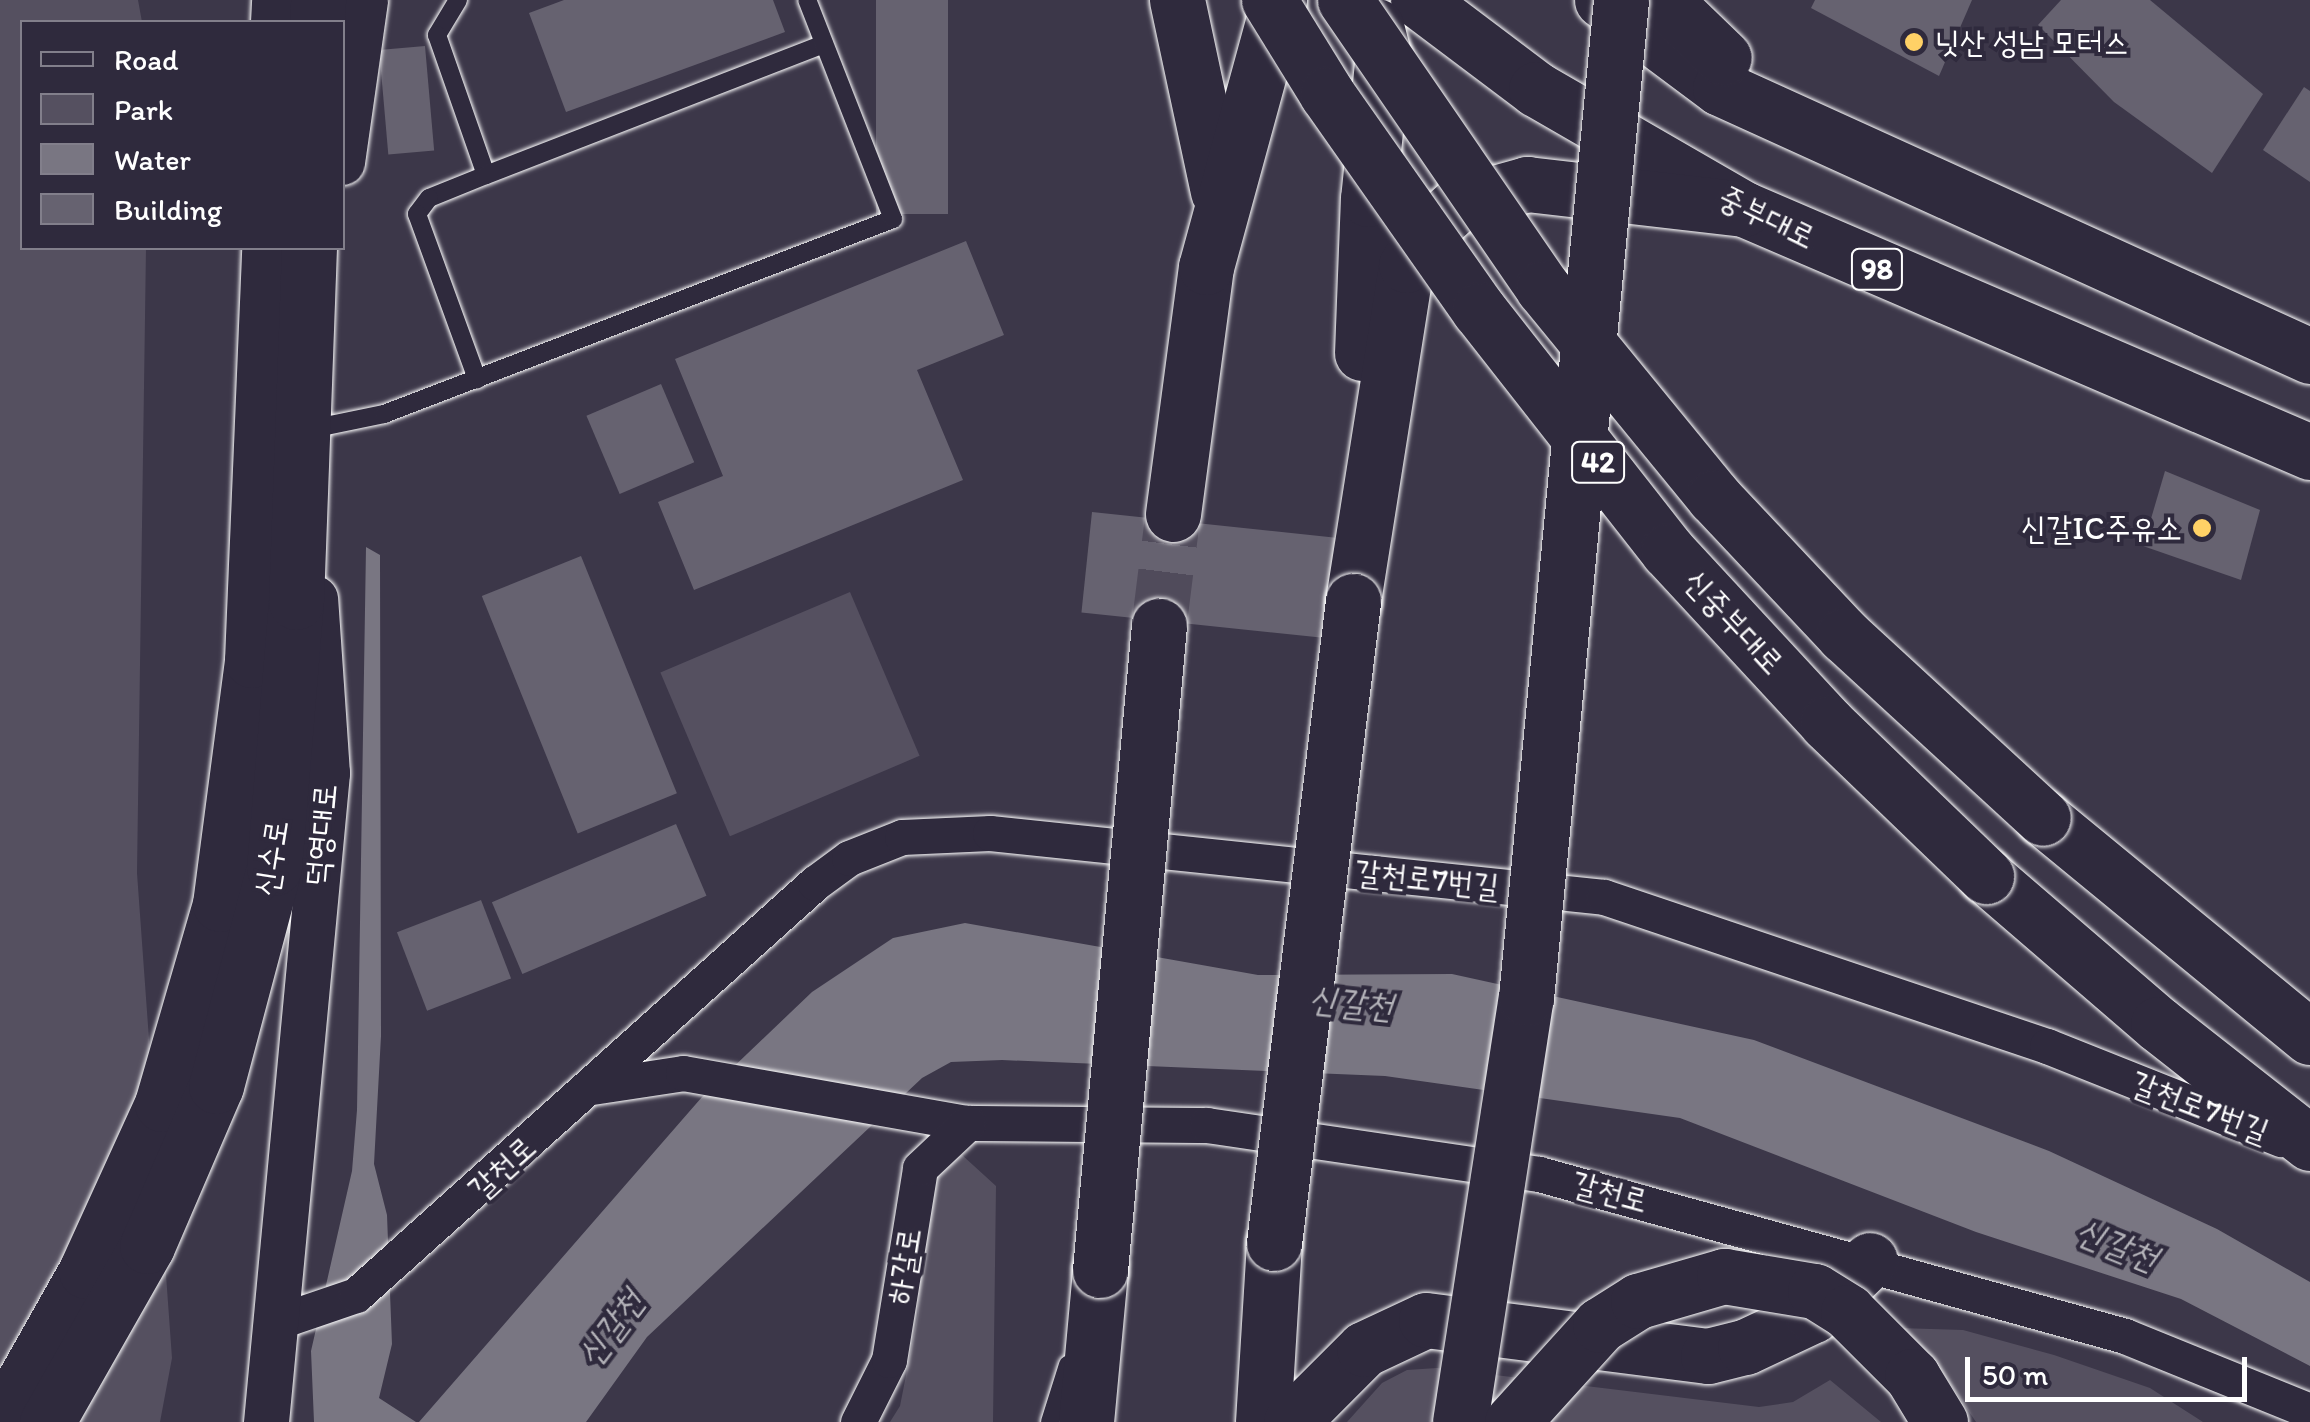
<!DOCTYPE html>
<html>
<head>
<meta charset="utf-8">
<style>
  body { margin:0 }
  #map { position:relative; width:2310px; height:1422px; overflow:hidden; background:#3c3749; font-family:Itim,"Poor Story",sans-serif }
  div>[style] { position:absolute }
  [style*='--x'] { left:calc(var(--x)*1px); top:calc(var(--y)*1px); width:calc(var(--w)*1px); rotate:calc(var(--a)*1deg) }
  .green>* { inset:0; background:#555060; transform-origin:0 0 }
  .water>* { inset:0; background:#797682 }
  .building>* { inset:0; background:#666270; transform-origin:0 0 }
  .motorway-tunnel>* { height:55px; margin-top:-27.5px; transform-origin:0; background:repeating-linear-gradient(90deg,#504b5b 0 55px,transparent 0 83px) }
  .roads { filter:drop-shadow(0 0 2px #fff) drop-shadow(0 0 2px #fff) }
  .service>* { height:18px; margin:-9px; padding:0 9px; transform-origin:9px; border-radius:9px; background:#2f2a3d }
  .minor>* { height:35px; margin:-17.5px; padding:0 17.5px; transform-origin:17.5px; border-radius:17.5px; background:#2f2a3d }
  .tertiary>* { height:45px; margin:-22.5px; padding:0 22.5px; transform-origin:22.5px; border-radius:22.5px; background:#2f2a3d }
  .primary>* { height:55px; margin:-27.5px; padding:0 27.5px; transform-origin:27.5px; border-radius:27.5px; background:#2f2a3d }
  .trunk>* { height:55px; margin:-27.5px; padding:0 27.5px; transform-origin:27.5px; border-radius:27.5px; background:#2f2a3d }
  .motorway>* { height:55px; margin:-27.5px; padding:0 27.5px; transform-origin:27.5px; border-radius:27.5px; background:#2f2a3d }
  .bridges { filter:drop-shadow(0 0 2px #fff) drop-shadow(0 0 2px #fff) }
  .trunk-bridge>* { height:55px; margin:-27.5px; padding:0 27.5px; transform-origin:27.5px; border-radius:27.5px; background:#2f2a3d }
  .motorway-bridge>* { height:55px; margin:-27.5px; padding:0 27.5px; transform-origin:27.5px; border-radius:27.5px; background:#2f2a3d }
  .dots>* { width:28px; height:28px; translate:-50% -50%; box-sizing:border-box; border:5px solid #2f2a3d; border-radius:50% }
  span { translate:-50% -50%; white-space:nowrap; text-align:center; line-height:1.15; -webkit-text-stroke:8px #2f2a3d; paint-order:stroke }
  .shield-label span { padding:2px 8px; background:#2f2a3d; border:2px solid; border-radius:8px; -webkit-text-stroke-width:0 }
  .shield-label { font-size:30px; color:#fff; font-weight:700 }
  .poi-label { font-size:32px; color:#fff }
  .left { translate:0 -50%; text-align:left }
  .right { translate:-100% -50%; text-align:right }
  .street-label { font-size:32px; color:#fff }
  .water-label { font-size:35px; color:#b5b4ba; font-style:italic }
  .legend { position:absolute; left:20px; top:20px; width:325px; height:230px; box-sizing:border-box; background:#2f2a3d; border:2px solid #827f8b; margin:0; padding:12px 18px; list-style:none; font-size:30px; color:#fff }
  .legend li { display:flex; align-items:center; gap:20px; height:50px }
  .legend b { width:50px; border:2px solid #827f8b }
  .scale { position:absolute; left:1965px; top:1357px; width:282px; height:45px; box-sizing:border-box; border:5px solid #fff; border-top:0; padding-left:12px; font-size:30px; line-height:35px; white-space:nowrap; color:#fff; -webkit-text-stroke:8px #2f2a3d; paint-order:stroke }
</style>
</head>
<body>
<div id="map">
  <div class="green">
    <div style="clip-path:polygon(0 0,138px 0,142px 22px,22px 22px,22px 248px,146px 248px,137px 873px,172px 1358px,160px 1422px,0 1422px)"></div>
    <div style="left:850px;top:592px;width:178px;height:206px;rotate:67deg"></div>
    <div style="clip-path:polygon(962px 1155px,996px 1186px,993px 1422px,890px 1422px,900px 1406px,918px 1314px,923px 1176px)"></div>
    <div style="clip-path:polygon(1899px 1328px,1963px 1330px,2054px 1355px,2150px 1388px,2203px 1422px,1976px 1422px,1935px 1361px)"></div>
    <div style="clip-path:polygon(1437px 1368px,1759px 1407px,1793px 1402px,1830px 1380px,1881px 1422px,1347px 1422px,1382px 1383px,1407px 1370px)"></div>
  </div>
  <div class="water">
    <div style="clip-path:polygon(366px 547px,380px 555px,381px 1036px,374px 1164px,387px 1215px,392px 1344px,379px 1398px,416px 1422px,314px 1422px,311px 1351px,352px 1171px,357px 1110px)"></div>
    <div style="clip-path:polygon(965px 923px,1258px 975px,1452px 974px,1754px 1040px,2049px 1151px,2217px 1229px,2310px 1282px,2310px 1366px,2181px 1299px,1976px 1232px,1680px 1118px,1385px 1076px,1002px 1060px,951px 1062px,922px 1078px,647px 1337px,586px 1422px,419px 1422px,702px 1097px,812px 992px,893px 938px)"></div>
  </div>
  <div class="building">
    <div style="clip-path:polygon(564px 0,773px 0,785px 32px,566px 112px,529px 13px)"></div>
    <div style="left:876px;top:0;width:72px;height:214px"></div>
    <div style="clip-path:polygon(1815px 0,1972px 0,1939px 76px,1811px 8px)"></div>
    <div style="clip-path:polygon(2061px 0,2150px 0,2263px 94px,2212px 173px,2114px 102px,2038px 25px)"></div>
    <div style="left:425px;top:46px;width:105px;height:46px;rotate:85deg"></div>
    <div style="clip-path:polygon(2304px 87px,2310px 91px,2310px 182px,2263px 150px)"></div>
    <div style="clip-path:polygon(966px 241px,1004px 335px,917px 370px,963px 480px,694px 590px,658px 502px,723px 476px,675px 359px)"></div>
    <div style="left:661px;top:384px;width:85px;height:81px;rotate:67deg"></div>
    <div style="clip-path:polygon(2165px 471px,2260px 510px,2241px 580px,2143px 546px)"></div>
    <div style="left:1092px;top:512px;width:250px;height:101px;rotate:6deg"></div>
    <div style="left:581px;top:556px;width:256px;height:107px;rotate:68deg"></div>
    <div style="left:676px;top:824px;width:78px;height:200px;rotate:67deg"></div>
    <div style="left:481px;top:900px;width:84px;height:90px;rotate:69deg"></div>
  </div>
  <div class="motorway-tunnel">
    <div style="--x:1159;--y:626;--w:113;--a:-82.9"></div>
  </div>
  <div class="roads">
    <div class="service">
      <div style="--x:458;--y:0;--w:41;--a:121"></div>
      <div style="--x:437;--y:35;--w:148;--a:70.7"></div>
      <div style="--x:486;--y:175;--w:61;--a:158"></div>
      <div style="--x:429;--y:198;--w:20;--a:127"></div>
      <div style="--x:417;--y:214;--w:176;--a:70"></div>
      <div style="--x:486;--y:175;--w:362;--a:-21.2"></div>
      <div style="--x:306;--y:430;--w:80;--a:-11.6"></div>
      <div style="--x:384;--y:414;--w:545;--a:-20.96"></div>
      <div style="--x:893;--y:219;--w:235;--a:-111.4"></div>
      <div style="--x:1050;--y:1422;--w:60;--a:-72.5"></div>
    </div>
    <div class="minor">
      <div style="--x:592;--y:1087;--w:92;--a:-8.7"></div>
      <div style="--x:683;--y:1073;--w:289;--a:10"></div>
      <div style="--x:968;--y:1123;--w:239;--a:0.5"></div>
      <div style="--x:1207;--y:1125;--w:336;--a:8.4"></div>
      <div style="--x:1539;--y:1174;--w:608;--a:15.45"></div>
      <div style="--x:2125;--y:1336;--w:200;--a:22.1"></div>
      <div style="--x:277;--y:1322;--w:83;--a:-18.9"></div>
      <div style="--x:356;--y:1295;--w:617;--a:-41.91"></div>
      <div style="--x:815;--y:883;--w:42;--a:-36.3"></div>
      <div style="--x:849;--y:858;--w:57;--a:-21.6"></div>
      <div style="--x:902;--y:837;--w:88;--a:-2.6"></div>
      <div style="--x:990;--y:833;--w:617;--a:5.95"></div>
      <div style="--x:1604;--y:897;--w:467;--a:18.6"></div>
      <div style="--x:2047;--y:1046;--w:252;--a:21.7"></div>
      <div style="--x:858;--y:1422;--w:69;--a:-63.4"></div>
      <div style="--x:889;--y:1360;--w:194;--a:-80.8"></div>
      <div style="--x:920;--y:1168;--w:66;--a:-43.2"></div>
    </div>
    <div class="tertiary">
      <div style="--x:342;--y:162;--w:164;--a:-81.9"></div>
      <div style="--x:266;--y:1422;--w:652;--a:-84.63"></div>
      <div style="--x:327;--y:773;--w:175;--a:-93.9"></div>
    </div>
    <div class="primary">
      <div style="--x:1418;--y:0;--w:148;--a:37"></div>
      <div style="--x:1536;--y:89;--w:240;--a:30"></div>
      <div style="--x:1744;--y:209;--w:616;--a:23.24"></div>
      <div style="--x:1602;--y:0;--w:147;--a:36.7"></div>
      <div style="--x:1720;--y:88;--w:648;--a:24.43"></div>
      <div style="--x:1664;--y:0;--w:83;--a:44"></div>
      <div style="--x:278;--y:22;--w:22;--a:-87"></div>
      <div style="--x:317;--y:22;--w:22;--a:-87"></div>
      <div style="--x:1;--y:1422;--w:173;--a:-60.6"></div>
      <div style="--x:86;--y:1271;--w:183;--a:-65.5"></div>
      <div style="--x:162;--y:1104;--w:208;--a:-73.8"></div>
      <div style="--x:220;--y:904;--w:246;--a:-82.5"></div>
      <div style="--x:252;--y:660;--w:412;--a:-87.6"></div>
      <div style="--x:47;--y:1422;--w:202;--a:-60.4"></div>
      <div style="--x:147;--y:1246;--w:174;--a:-66.7"></div>
      <div style="--x:216;--y:1086;--w:226;--a:-75.1"></div>
      <div style="--x:274;--y:868;--w:267;--a:-85.3"></div>
      <div style="--x:296;--y:602;--w:354;--a:-87.9"></div>
    </div>
    <div class="trunk">
      <div style="--x:2043;--y:818;--w:345;--a:39.4"></div>
      <div style="--x:1986;--y:876;--w:227;--a:40.7"></div>
      <div style="--x:2158;--y:1024;--w:193;--a:38.1"></div>
    </div>
    <div class="motorway">
      <div style="--x:1177;--y:0;--w:196;--a:77.9"></div>
      <div style="--x:1362;--y:353;--w:154;--a:-87.8"></div>
      <div style="--x:1368;--y:199;--w:146;--a:-84.1"></div>
      <div style="--x:1383;--y:54;--w:29;--a:-104"></div>
      <div style="--x:1173;--y:514;--w:249;--a:-82.4"></div>
      <div style="--x:1206;--y:267;--w:277;--a:-74.7"></div>
      <div style="--x:1353;--y:601;--w:340;--a:-81"></div>
      <div style="--x:1406;--y:265;--w:42;--a:-56.7"></div>
      <div style="--x:1429;--y:230;--w:40;--a:-42"></div>
      <div style="--x:1459;--y:203;--w:71;--a:-15.6"></div>
      <div style="--x:1527;--y:184;--w:218;--a:6.6"></div>
      <div style="--x:1086;--y:1422;--w:153;--a:-84.7"></div>
      <div style="--x:1263;--y:1422;--w:179;--a:-86.5"></div>
      <div style="--x:1291;--y:1422;--w:103;--a:-45"></div>
      <div style="--x:1364;--y:1349;--w:68;--a:-25.1"></div>
      <div style="--x:1426;--y:1320;--w:284;--a:7.3"></div>
      <div style="--x:1708;--y:1356;--w:38;--a:-14"></div>
      <div style="--x:1745;--y:1347;--w:75;--a:-25.2"></div>
      <div style="--x:1813;--y:1315;--w:79;--a:-44"></div>
    </div>
  </div>
  <div class="bridges">
    <div class="trunk-bridge">
      <div style="--x:1269;--y:0;--w:110;--a:58.3"></div>
      <div style="--x:1327;--y:94;--w:264;--a:54.9"></div>
      <div style="--x:1479;--y:310;--w:306;--a:51.9"></div>
      <div style="--x:1668;--y:551;--w:234;--a:47.2"></div>
      <div style="--x:1827;--y:723;--w:221;--a:43.9"></div>
      <div style="--x:1345;--y:0;--w:349;--a:55.5"></div>
      <div style="--x:1543;--y:288;--w:270;--a:50.7"></div>
      <div style="--x:1714;--y:497;--w:190;--a:46.7"></div>
      <div style="--x:1844;--y:635;--w:270;--a:42.6"></div>
    </div>
    <div class="motorway-bridge">
      <div style="--x:1274;--y:1243;--w:647;--a:-82.98"></div>
      <div style="--x:1100;--y:1270;--w:647;--a:-84.77"></div>
      <div style="--x:1460;--y:1422;--w:429;--a:-81.2"></div>
      <div style="--x:1526;--y:998;--w:1003;--a:-84.56"></div>
      <div style="--x:1512;--y:1422;--w:131;--a:-47.8"></div>
      <div style="--x:1600;--y:1325;--w:45;--a:-32.3"></div>
      <div style="--x:1638;--y:1301;--w:90;--a:-16.2"></div>
      <div style="--x:1724;--y:1276;--w:92;--a:9.4"></div>
      <div style="--x:1815;--y:1291;--w:39;--a:32"></div>
      <div style="--x:1848;--y:1312;--w:91;--a:45"></div>
      <div style="--x:1912;--y:1376;--w:54;--a:58.7"></div>
    </div>
  </div>
  <div class="dots">
    <div style="left:1914px;top:42px;background:#ffd166"></div>
    <div style="left:2202px;top:528px;background:#ffd166"></div>
  </div>
  <div class="shield-label">
    <span style="left:1877px;top:269px">98</span>
    <span style="left:1598px;top:462px">42</span>
  </div>
  <div class="poi-label">
    <span class="left" style="left:1934px;top:42px">닛산 성남 모터스</span>
    <span class="right" style="left:2182px;top:528px">신갈IC주유소</span>
  </div>
  <div class="street-label">
    <span style="left:1767px;top:217px;rotate:26deg">중부대로</span>
    <span style="left:1734px;top:622px;rotate:47deg">신중부대로</span>
    <span style="left:321px;top:835px;rotate:-85deg">덕영대로</span>
    <span style="left:271px;top:858px;rotate:-81deg">신수로</span>
    <span style="left:1427px;top:879px;rotate:6deg">갈천로7번길</span>
    <span style="left:2200px;top:1107px;rotate:21deg">갈천로7번길</span>
    <span style="left:502px;top:1168px;rotate:-42deg">갈천로</span>
    <span style="left:1610px;top:1192px;rotate:15deg">갈천로</span>
    <span style="left:904px;top:1266px;rotate:-81deg">하갈로</span>
  </div>
  <div class="water-label">
    <span style="left:1351px;top:1002px;rotate:6deg">신갈천</span>
    <span style="left:2117px;top:1244px;rotate:22deg">신갈천</span>
    <span style="left:610px;top:1328px;rotate:-53deg">신갈천</span>
  </div>
  <ul class="legend">
  <li><b style="height:12px;background:#2f2a3d"></b>Road</li>
  <li><b style="height:28px;background:#555060"></b>Park</li>
  <li><b style="height:28px;background:#797682"></b>Water</li>
  <li><b style="height:28px;background:#666270"></b>Building</li>
  </ul>
  <div class="scale">50 m</div>
</div>
</body>
</html>
